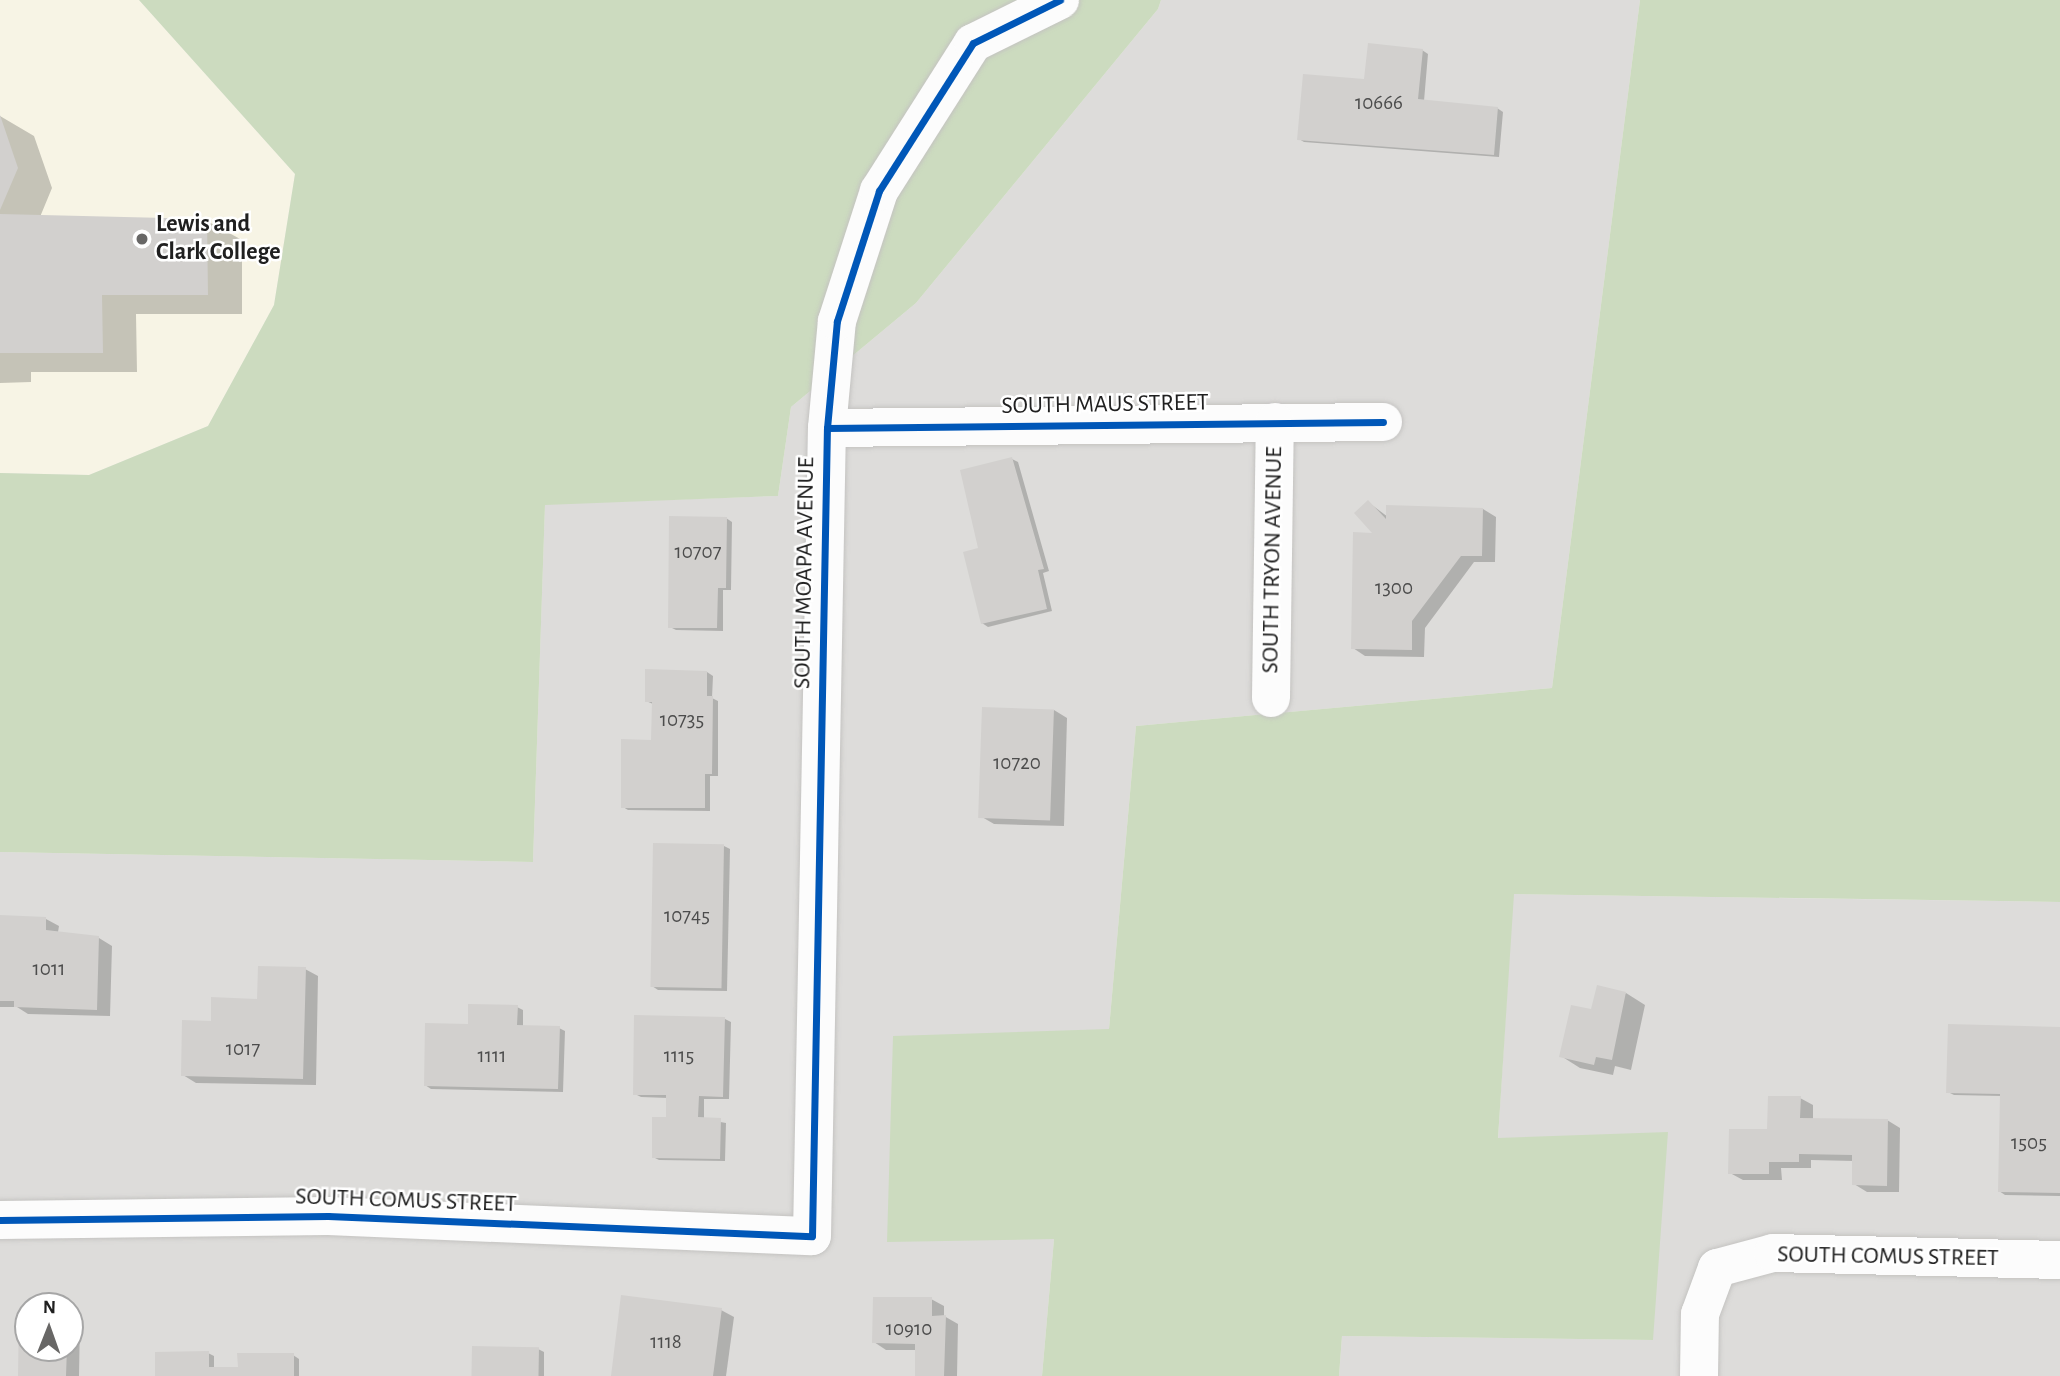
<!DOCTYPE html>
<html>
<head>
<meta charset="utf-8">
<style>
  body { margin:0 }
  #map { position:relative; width:2060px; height:1376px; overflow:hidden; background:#eeece9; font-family:"Alegreya Sans",sans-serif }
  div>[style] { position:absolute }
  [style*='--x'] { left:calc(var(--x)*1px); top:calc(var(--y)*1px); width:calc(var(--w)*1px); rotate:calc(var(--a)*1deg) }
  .residential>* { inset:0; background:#dddcda }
  .education>* { inset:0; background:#f7f4e5 }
  .forest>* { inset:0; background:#ccdbbf }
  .shadow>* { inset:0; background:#0003 }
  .building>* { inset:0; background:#d2d0ce; transform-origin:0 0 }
  .roads { filter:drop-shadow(0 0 2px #c4c3c1) drop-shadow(0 0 2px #c4c3c1) }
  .minor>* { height:38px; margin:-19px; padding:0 19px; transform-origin:19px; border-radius:19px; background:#fcfcfc }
  .cycleway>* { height:7px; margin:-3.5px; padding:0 3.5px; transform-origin:3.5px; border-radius:3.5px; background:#0057b8 }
  .dots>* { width:19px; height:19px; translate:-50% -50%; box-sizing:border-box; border:4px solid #fff; border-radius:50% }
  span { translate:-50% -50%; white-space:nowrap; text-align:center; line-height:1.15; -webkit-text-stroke:5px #fff; paint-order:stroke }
  .number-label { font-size:21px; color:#4c4c4c }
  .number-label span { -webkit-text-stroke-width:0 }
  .poi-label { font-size:24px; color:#202020; font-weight:700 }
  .left { translate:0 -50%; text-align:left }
  .street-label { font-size:24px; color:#202020 }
  .north { position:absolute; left:14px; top:1292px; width:70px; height:70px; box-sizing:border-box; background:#fff; border:2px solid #a6a6a6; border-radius:50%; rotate:1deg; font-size:19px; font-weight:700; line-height:28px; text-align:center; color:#202020 }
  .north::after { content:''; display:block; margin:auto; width:24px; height:32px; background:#686766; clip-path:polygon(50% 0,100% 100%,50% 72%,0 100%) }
</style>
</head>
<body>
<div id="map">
  <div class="residential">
    <div style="clip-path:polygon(evenodd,1161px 0,1640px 0,1552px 688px,1136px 726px,1109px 1029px,1054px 1239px,1042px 1376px,0 1376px,0 852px,533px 862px,545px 504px,778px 496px,791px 407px,916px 303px,1158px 9px,1161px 0,28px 1306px,70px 1306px,70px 1348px,28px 1348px,28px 1306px)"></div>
    <div style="clip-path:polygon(1513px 894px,2060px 902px,2060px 1376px,1339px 1376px,1342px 1336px,1653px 1340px,1498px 1139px)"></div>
  </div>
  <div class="education">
    <div style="clip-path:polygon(0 0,139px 0,295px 174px,274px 305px,208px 426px,89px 475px,0 473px)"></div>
  </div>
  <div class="forest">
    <div style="clip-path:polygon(139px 0,1161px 0,1158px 9px,916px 303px,791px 407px,778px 496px,545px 505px,533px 862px,0 852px,0 473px,89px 475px,208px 426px,274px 305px,295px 174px)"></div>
    <div style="clip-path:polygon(1640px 0,2060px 0,2060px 902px,1514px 894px,1498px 1138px,1668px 1132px,1653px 1340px,1342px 1336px,1339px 1376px,1042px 1376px,1054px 1239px,887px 1242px,893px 1036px,1109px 1029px,1136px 726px,1552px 688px)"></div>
  </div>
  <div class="shadow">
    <div style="clip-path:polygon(1422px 50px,1428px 54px,1424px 101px,1497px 108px,1503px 112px,1499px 157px,1304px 142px,1299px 139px,1366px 81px)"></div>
    <div style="clip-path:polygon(0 116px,34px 136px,52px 188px,40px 217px,207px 221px,242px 240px,242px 314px,136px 314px,137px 372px,31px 372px,31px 382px,0 383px)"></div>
    <div style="clip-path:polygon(1012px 459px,1018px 462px,1049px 571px,1043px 573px,1052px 611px,988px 627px,982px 623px,980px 549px)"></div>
    <div style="clip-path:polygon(1368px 502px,1388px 517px,1483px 509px,1496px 517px,1495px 562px,1474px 562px,1425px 628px,1424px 657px,1365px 656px,1353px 648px,1376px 534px)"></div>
    <div style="clip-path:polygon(726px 518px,732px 522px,731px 590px,723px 590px,723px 631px,676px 630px,670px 627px)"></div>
    <div style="clip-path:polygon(707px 672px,713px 676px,712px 698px,718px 701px,718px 776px,710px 776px,710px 811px,628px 810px,623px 807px,652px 742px,653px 704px,646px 701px)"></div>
    <div style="clip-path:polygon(1054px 710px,1067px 718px,1064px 826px,994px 824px,982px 817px)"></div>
    <div style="clip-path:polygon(724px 846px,730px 849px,727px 991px,658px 990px,652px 986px)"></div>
    <div style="clip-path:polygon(0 917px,46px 919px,59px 926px,58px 932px,99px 938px,112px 946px,110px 1016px,28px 1014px,17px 1007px,0 1007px)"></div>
    <div style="clip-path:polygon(305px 969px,318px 976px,316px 1085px,196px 1083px,183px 1075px,213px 1022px,259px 1000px)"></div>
    <div style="clip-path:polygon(1626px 993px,1645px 1005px,1631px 1070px,1615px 1066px,1613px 1075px,1580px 1068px,1561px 1056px)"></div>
    <div style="clip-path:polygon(517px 1007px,523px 1010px,523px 1027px,559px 1028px,565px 1031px,563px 1092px,431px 1089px,425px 1085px,469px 1026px)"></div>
    <div style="clip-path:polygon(725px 1019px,731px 1022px,729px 1099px,704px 1099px,704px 1119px,726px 1123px,725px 1161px,659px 1160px,653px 1157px,668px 1119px,668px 1098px,641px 1097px,635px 1094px)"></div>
    <div style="clip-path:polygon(2060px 1028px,2060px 1196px,2005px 1195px,1999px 1191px,2002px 1096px,1954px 1095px,1948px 1092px)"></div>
    <div style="clip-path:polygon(1800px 1098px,1813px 1105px,1813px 1120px,1887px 1120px,1900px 1128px,1899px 1192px,1867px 1192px,1854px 1184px,1854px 1161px,1811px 1160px,1811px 1168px,1781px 1168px,1782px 1180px,1743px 1180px,1730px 1173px)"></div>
    <div style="clip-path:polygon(931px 1299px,944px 1306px,944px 1316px,958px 1324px,957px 1376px,916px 1376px,917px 1350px,886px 1350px,874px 1342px)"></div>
    <div style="clip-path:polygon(721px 1310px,734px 1317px,726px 1376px,612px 1376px)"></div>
    <div style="clip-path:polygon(28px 1313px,28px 1348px,70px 1348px,70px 1315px,80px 1321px,79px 1376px,20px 1376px)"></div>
    <div style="clip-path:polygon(538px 1349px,544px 1352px,544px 1376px,473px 1376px)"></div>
    <div style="clip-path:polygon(208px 1353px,214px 1356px,214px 1369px,239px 1369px,293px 1355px,299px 1359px,299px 1376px,157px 1376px)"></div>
  </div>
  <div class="building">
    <div style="clip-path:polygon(1368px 43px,1423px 49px,1418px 99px,1498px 107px,1494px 155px,1297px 140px,1303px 74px,1364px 79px)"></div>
    <div style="clip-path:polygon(0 115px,18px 168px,0 210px)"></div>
    <div style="clip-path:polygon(0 214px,207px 219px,208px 295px,102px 295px,103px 353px,0 353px)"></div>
    <div style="clip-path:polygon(1012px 457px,1044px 569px,1038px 570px,1047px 609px,981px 624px,963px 552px,978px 548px,960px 470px)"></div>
    <div style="clip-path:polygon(1368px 500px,1386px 519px,1386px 505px,1483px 508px,1482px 556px,1461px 556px,1412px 621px,1412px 650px,1351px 649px,1353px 532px,1372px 533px,1354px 513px)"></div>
    <div style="clip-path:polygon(669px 516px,727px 517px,726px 588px,718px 588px,717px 628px,668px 628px)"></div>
    <div style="clip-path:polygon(645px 669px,707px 671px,707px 696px,713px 696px,712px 774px,705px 774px,705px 808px,621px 808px,621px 739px,651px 740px,652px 702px,645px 702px)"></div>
    <div style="left:982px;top:707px;width:72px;height:111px;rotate:2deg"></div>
    <div style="left:653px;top:843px;width:71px;height:144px;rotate:1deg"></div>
    <div style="clip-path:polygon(0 915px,46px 917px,46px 930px,99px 936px,97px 1010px,14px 1007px,14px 1001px,0 1001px)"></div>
    <div style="clip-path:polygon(258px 966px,306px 967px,303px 1079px,181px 1076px,182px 1020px,211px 1021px,211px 997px,257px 999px)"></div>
    <div style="clip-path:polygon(1597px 985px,1626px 992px,1612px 1060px,1596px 1057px,1594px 1065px,1559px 1057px,1571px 1005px,1591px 1009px)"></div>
    <div style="clip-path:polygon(468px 1004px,518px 1005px,517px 1025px,560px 1026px,558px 1089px,424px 1086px,425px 1023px,468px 1024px)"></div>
    <div style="clip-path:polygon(634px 1015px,725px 1017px,723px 1097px,699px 1096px,698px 1117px,721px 1118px,720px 1159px,652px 1158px,652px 1117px,666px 1117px,666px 1095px,633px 1095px)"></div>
    <div style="clip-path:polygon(1948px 1024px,2060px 1027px,2060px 1193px,1998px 1192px,2000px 1094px,1946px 1093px)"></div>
    <div style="clip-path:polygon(1768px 1096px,1801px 1096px,1800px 1118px,1888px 1119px,1887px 1186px,1852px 1185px,1852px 1155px,1799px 1154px,1799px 1162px,1769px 1162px,1769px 1174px,1728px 1174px,1729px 1129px,1767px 1129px)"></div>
    <div style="clip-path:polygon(621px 1295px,722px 1308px,713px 1376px,611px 1376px)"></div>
    <div style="clip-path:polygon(873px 1297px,932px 1297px,932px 1316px,946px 1315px,944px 1376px,915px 1376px,915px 1344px,872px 1343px)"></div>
    <div style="clip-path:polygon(19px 1311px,28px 1311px,28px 1348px,67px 1348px,66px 1376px,18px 1376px)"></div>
    <div style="left:472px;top:1346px;width:67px;height:30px;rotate:1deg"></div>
    <div style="clip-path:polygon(209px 1351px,209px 1367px,238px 1367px,237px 1353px,294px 1353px,294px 1376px,155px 1376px,155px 1352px)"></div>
  </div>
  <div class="roads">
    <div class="minor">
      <div style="--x:827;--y:428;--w:556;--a:-0.62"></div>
      <div style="--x:1271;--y:698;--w:276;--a:-89.2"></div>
      <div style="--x:0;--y:1220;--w:328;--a:-0.7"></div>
      <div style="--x:328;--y:1216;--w:484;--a:2.4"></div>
      <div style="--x:812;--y:1236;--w:808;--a:-88.94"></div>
      <div style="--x:827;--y:428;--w:107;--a:-84.7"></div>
      <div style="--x:837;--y:321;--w:137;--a:-72.1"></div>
      <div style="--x:879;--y:191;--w:175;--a:-57.6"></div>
      <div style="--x:973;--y:43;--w:97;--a:-26.3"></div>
      <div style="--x:1699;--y:1376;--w:62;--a:-89.1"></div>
      <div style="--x:1700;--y:1314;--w:49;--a:-69.7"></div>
      <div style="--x:1717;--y:1268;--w:58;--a:-15"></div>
      <div style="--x:1773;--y:1253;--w:287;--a:1.4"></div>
    </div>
  </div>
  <div class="cycleway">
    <div style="--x:827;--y:428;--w:556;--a:-0.62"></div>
    <div style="--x:0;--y:1220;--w:328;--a:-0.7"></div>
    <div style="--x:328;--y:1216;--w:484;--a:2.4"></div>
    <div style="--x:812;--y:1236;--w:808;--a:-88.94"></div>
    <div style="--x:827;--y:428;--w:107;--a:-84.7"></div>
    <div style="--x:837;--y:321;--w:137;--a:-72.1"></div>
    <div style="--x:879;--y:191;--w:175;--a:-57.6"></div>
    <div style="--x:973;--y:43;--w:97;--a:-26.3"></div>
  </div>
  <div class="dots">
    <div style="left:142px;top:239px;background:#686766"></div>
  </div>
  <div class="number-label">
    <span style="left:1379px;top:103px">10666</span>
    <span style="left:698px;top:552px">10707</span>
    <span style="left:1394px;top:588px">1300</span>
    <span style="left:682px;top:720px">10735</span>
    <span style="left:1017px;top:763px">10720</span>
    <span style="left:687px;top:916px">10745</span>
    <span style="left:49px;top:969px">1011</span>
    <span style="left:243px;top:1049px">1017</span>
    <span style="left:492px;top:1056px">1111</span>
    <span style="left:679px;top:1056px">1115</span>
    <span style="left:2029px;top:1143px">1505</span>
    <span style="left:909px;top:1329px">10910</span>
    <span style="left:666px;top:1342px">1118</span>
  </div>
  <div class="poi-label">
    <span class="left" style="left:156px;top:239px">Lewis and<br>Clark College</span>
  </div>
  <div class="street-label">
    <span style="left:1105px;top:405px;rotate:-1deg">SOUTH MAUS STREET</span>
    <span style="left:1273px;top:560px;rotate:-89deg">SOUTH TRYON AVENUE</span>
    <span style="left:805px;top:573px;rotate:-89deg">SOUTH MOAPA AVENUE</span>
    <span style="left:406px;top:1201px;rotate:2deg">SOUTH COMUS STREET</span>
    <span style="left:1888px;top:1257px;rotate:1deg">SOUTH COMUS STREET</span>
  </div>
  <div class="north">N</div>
</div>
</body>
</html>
